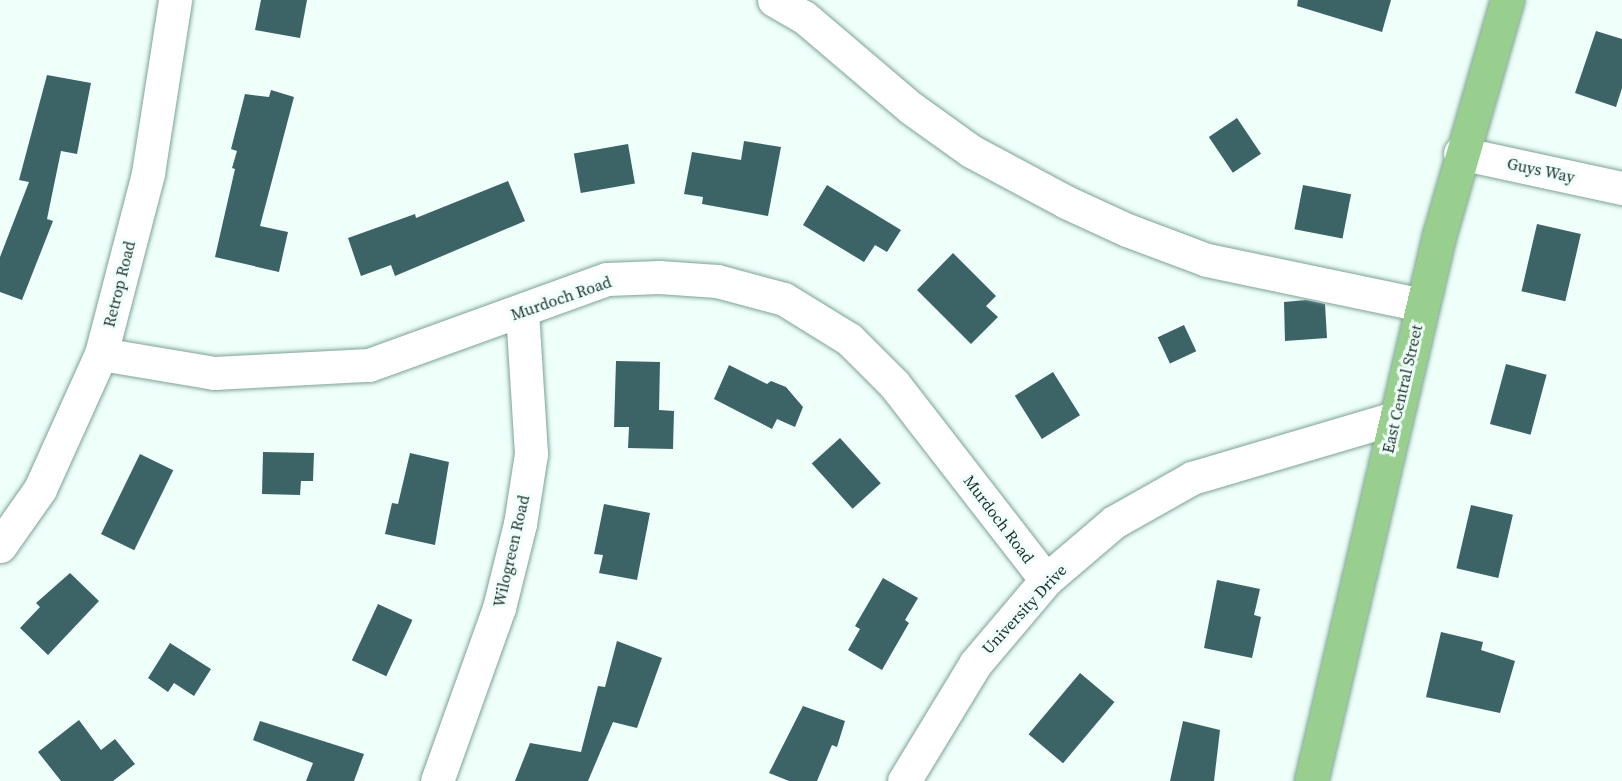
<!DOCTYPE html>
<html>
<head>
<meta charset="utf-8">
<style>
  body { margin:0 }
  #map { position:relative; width:1622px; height:781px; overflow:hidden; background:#effff9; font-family:"Source Serif 4",serif }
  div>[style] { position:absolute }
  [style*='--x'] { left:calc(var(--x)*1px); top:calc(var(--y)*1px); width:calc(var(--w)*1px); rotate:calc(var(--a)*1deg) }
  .building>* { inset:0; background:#3c6467; transform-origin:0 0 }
  .roads { filter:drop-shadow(0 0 2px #7da396) drop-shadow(0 0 2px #7da396) }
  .minor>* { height:33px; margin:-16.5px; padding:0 16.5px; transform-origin:16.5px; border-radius:16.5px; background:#fff }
  .major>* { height:33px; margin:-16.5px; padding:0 16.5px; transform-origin:16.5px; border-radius:16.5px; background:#98ce8e }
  span { translate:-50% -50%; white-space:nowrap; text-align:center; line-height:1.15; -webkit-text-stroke:6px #effff9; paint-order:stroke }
  .street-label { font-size:16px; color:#1e2e28 }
</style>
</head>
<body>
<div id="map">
  <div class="building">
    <div style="clip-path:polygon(261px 0,307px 0,300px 38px,255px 30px)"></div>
    <div style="clip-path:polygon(1298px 0,1391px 0,1382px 32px,1297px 6px)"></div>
    <div style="clip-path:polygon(1596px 31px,1622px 39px,1622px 88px,1616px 107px,1575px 93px)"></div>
    <div style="clip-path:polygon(47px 75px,91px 83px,77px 154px,61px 151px,47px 219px,53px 221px,22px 300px,0 292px,0 257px,29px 182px,19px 180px)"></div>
    <div style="clip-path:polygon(271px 90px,294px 97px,260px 226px,288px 232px,279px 272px,215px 257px,235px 169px,232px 168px,237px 151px,231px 149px,245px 94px,269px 97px)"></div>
    <div style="left:1237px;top:118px;width:43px;height:34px;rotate:56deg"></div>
    <div style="clip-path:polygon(744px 141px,781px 147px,768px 216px,702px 204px,703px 197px,684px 194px,692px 152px,741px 160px)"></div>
    <div style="left:628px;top:144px;width:40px;height:55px;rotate:80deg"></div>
    <div style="clip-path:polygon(508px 181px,525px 221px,395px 276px,391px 265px,361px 276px,348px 238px,415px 214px,416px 218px)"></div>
    <div style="clip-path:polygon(827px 185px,901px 230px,887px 252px,875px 245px,864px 262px,803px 225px)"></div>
    <div style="left:1303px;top:185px;width:49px;height:45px;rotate:11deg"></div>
    <div style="left:1537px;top:224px;width:45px;height:69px;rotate:13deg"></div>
    <div style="clip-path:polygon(953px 253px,996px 296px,986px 306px,998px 317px,971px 344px,917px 290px)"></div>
    <div style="clip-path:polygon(1306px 300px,1325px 304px,1327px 338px,1285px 341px,1284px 302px)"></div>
    <div style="left:1184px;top:325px;width:29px;height:29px;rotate:65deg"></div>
    <div style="clip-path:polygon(616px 361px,660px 362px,659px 410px,674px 411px,673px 449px,628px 448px,629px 427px,614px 427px)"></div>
    <div style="left:1506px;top:364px;width:42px;height:62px;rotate:15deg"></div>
    <div style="clip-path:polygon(729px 365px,767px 384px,771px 381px,786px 387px,803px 407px,795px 427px,777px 419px,772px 429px,714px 399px)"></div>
    <div style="left:1053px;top:372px;width:51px;height:45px;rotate:58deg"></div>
    <div style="left:840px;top:438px;width:61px;height:38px;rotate:48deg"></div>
    <div style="clip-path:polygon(263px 452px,314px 453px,313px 481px,301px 481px,300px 495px,262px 494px)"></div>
    <div style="clip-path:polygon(410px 453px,449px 462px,435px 545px,385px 534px,392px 503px,398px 504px)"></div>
    <div style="left:140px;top:454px;width:37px;height:89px;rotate:26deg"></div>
    <div style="clip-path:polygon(604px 504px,650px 513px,637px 580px,599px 573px,603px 555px,594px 554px)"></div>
    <div style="left:1471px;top:505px;width:43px;height:65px;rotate:13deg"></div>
    <div style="clip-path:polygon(70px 573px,99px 601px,48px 655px,20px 628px,40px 607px,36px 603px)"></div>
    <div style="clip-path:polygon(883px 578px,918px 598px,905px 620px,909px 623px,882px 670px,848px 650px,860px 629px,855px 626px)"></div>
    <div style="clip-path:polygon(1217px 580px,1260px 589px,1254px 615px,1261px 617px,1252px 658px,1204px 648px)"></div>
    <div style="left:378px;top:604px;width:38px;height:62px;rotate:25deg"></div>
    <div style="clip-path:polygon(1441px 632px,1483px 642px,1481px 650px,1515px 661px,1500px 713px,1426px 697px)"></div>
    <div style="clip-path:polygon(617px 641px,662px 658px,637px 728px,613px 722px,588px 781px,515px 781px,530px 743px,581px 752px,598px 686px,605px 687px)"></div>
    <div style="clip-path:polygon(170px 643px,211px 669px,194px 696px,174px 683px,168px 692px,148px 678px)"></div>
    <div style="left:1080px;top:673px;width:45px;height:80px;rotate:40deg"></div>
    <div style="clip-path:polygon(803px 706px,845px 721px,837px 747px,832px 745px,817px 781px,789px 781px,769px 773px)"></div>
    <div style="clip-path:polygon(79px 720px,101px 750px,115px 739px,135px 764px,113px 781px,61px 781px,38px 752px)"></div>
    <div style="clip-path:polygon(260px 721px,364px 754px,354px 781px,306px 781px,313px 763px,253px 740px)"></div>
    <div style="clip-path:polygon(1183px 721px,1220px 730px,1214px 781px,1170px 781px)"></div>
  </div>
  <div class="roads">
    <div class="minor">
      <div style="--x:774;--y:0;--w:34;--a:30"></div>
      <div style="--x:804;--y:17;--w:140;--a:40.4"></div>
      <div style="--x:911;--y:108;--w:74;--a:35.6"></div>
      <div style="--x:971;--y:151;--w:108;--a:28.2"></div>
      <div style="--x:1066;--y:202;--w:67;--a:24.7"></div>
      <div style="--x:1127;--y:230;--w:85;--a:20.6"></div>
      <div style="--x:1207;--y:260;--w:220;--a:11.8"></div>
      <div style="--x:1460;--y:153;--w:166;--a:12.2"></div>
      <div style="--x:101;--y:354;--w:115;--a:9.5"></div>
      <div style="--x:214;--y:373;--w:155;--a:-3"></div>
      <div style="--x:369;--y:365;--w:253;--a:-19.9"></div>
      <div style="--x:607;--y:279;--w:52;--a:-2.2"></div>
      <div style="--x:659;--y:277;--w:58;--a:3.9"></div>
      <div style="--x:717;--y:281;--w:69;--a:15"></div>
      <div style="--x:784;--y:299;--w:76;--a:31.6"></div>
      <div style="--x:849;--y:339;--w:64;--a:45"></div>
      <div style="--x:894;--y:384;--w:248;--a:52.2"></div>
      <div style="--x:0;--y:546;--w:70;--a:-54.9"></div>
      <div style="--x:40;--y:489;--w:148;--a:-65.7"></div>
      <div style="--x:101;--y:354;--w:187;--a:-75.4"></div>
      <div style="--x:148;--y:173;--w:175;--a:-81.1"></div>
      <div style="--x:437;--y:781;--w:184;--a:-70.3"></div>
      <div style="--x:499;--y:608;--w:87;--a:-76"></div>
      <div style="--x:520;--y:524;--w:71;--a:-81.1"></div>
      <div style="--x:531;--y:454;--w:143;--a:-93.6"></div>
      <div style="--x:904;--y:781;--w:137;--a:-58.7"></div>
      <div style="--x:975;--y:664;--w:110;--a:-49.8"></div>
      <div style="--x:1046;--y:580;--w:89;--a:-40.5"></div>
      <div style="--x:1114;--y:522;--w:90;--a:-29.4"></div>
      <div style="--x:1192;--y:478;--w:212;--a:-16.5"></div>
    </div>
    <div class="major">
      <div style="--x:1311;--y:781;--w:560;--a:-76.78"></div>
      <div style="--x:1439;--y:236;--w:246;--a:-73.9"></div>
    </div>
  </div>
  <div class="street-label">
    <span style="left:1541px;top:170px;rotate:12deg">Guys Way</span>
    <span style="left:119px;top:284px;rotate:-76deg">Retrop Road</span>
    <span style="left:561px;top:298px;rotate:-19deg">Murdoch Road</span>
    <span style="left:1402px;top:389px;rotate:-77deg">East Central Street</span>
    <span style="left:999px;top:519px;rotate:53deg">Murdoch Road</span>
    <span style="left:511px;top:551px;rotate:-77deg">Wilogreen Road</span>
    <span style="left:1024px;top:609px;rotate:-47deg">University Drive</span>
  </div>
</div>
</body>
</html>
